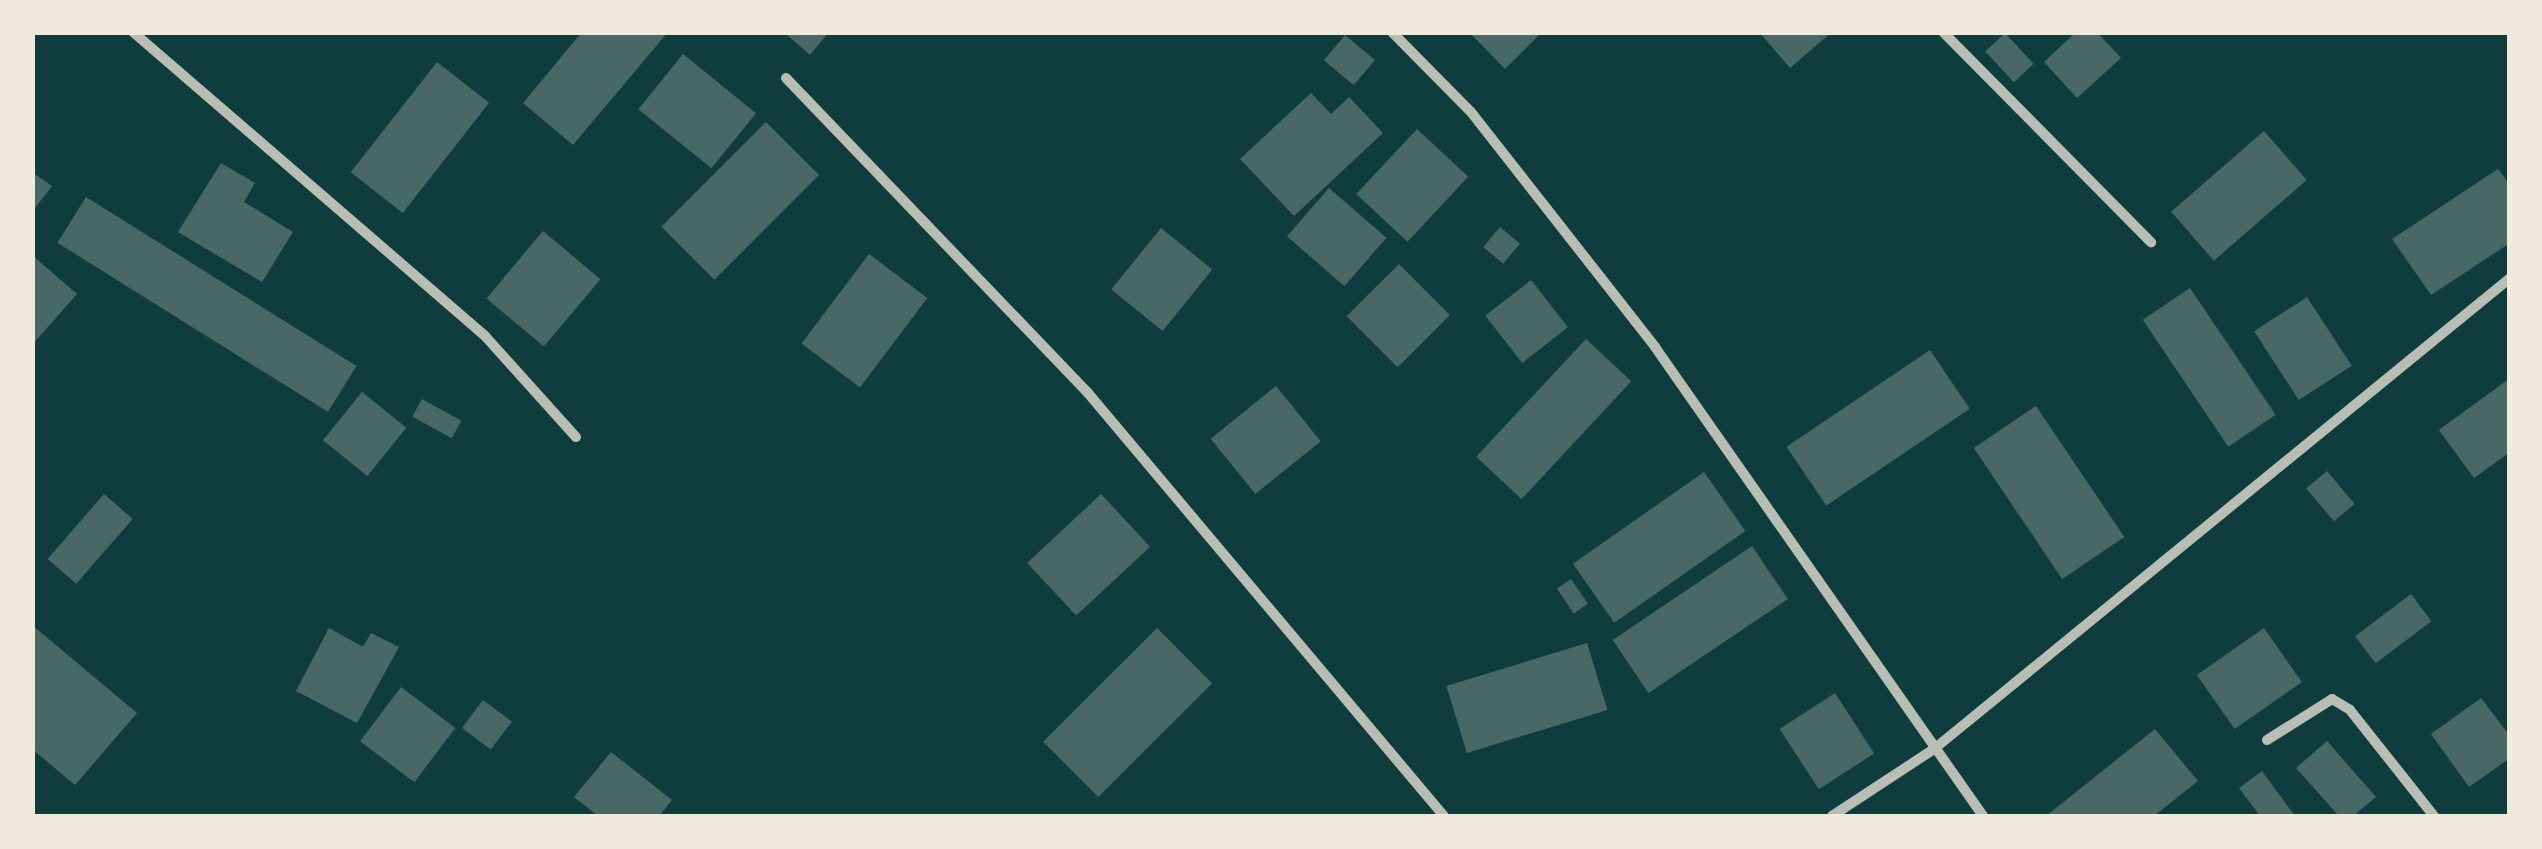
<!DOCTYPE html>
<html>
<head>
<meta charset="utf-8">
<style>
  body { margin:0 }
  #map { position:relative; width:2542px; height:849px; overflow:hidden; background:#0f3d3e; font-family:Mulish,sans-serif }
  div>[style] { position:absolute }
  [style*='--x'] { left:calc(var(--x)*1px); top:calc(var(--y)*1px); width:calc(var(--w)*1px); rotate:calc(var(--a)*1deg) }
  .building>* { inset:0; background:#486865; transform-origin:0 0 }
  .minor>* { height:10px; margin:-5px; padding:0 5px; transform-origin:5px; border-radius:5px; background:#b8beb3 }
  span { translate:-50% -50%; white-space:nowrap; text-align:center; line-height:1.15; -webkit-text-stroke:10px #f1e9da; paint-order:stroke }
  .frame { position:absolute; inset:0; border:35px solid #f1e9da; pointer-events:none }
</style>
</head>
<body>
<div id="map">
  <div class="building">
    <div style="clip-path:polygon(582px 32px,668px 32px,573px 145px,523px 103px)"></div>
    <div style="clip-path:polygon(784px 32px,829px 32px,810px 55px)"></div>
    <div style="clip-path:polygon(1469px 32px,1542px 32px,1505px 69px)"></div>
    <div style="clip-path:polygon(1759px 32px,1832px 32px,1790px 68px)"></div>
    <div style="clip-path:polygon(2076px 32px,2097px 32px,2121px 58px,2077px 98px,2044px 62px)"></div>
    <div style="left:2005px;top:33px;width:42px;height:27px;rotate:47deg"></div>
    <div style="left:1345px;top:35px;width:39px;height:33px;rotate:40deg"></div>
    <div style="left:683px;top:54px;width:94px;height:71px;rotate:39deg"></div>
    <div style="left:437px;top:62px;width:66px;height:140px;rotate:38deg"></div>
    <div style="clip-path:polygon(1311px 93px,1331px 114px,1349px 97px,1383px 133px,1294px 216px,1240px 159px)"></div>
    <div style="left:766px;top:122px;width:75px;height:148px;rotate:45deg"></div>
    <div style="left:1417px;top:129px;width:70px;height:89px;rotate:43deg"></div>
    <div style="left:2264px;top:131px;width:65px;height:123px;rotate:49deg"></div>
    <div style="clip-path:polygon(221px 163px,255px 183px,244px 202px,293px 232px,262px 282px,178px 232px)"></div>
    <div style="clip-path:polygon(2498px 169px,2510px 185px,2510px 243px,2431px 295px,2392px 239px)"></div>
    <div style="clip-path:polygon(32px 172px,52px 186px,32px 212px)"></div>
    <div style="left:1329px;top:188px;width:76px;height:64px;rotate:41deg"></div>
    <div style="left:86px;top:197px;width:319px;height:54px;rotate:32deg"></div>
    <div style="left:1500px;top:227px;width:26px;height:26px;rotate:40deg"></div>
    <div style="left:1161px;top:228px;width:66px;height:79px;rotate:39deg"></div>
    <div style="left:543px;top:231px;width:75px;height:88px;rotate:40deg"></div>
    <div style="left:869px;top:254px;width:73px;height:112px;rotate:37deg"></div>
    <div style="clip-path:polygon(32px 255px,77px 294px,32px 345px)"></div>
    <div style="left:1399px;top:264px;width:72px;height:74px;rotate:45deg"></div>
    <div style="left:1531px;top:280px;width:60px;height:58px;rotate:52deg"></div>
    <div style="left:2190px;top:288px;width:153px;height:57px;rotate:56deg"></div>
    <div style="left:2307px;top:297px;width:82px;height:63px;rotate:57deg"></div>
    <div style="left:1586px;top:339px;width:62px;height:161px;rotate:43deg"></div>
    <div style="left:1930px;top:350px;width:71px;height:173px;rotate:56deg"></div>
    <div style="clip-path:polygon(2510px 378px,2510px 452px,2474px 478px,2439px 430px)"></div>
    <div style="left:1276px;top:386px;width:71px;height:84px;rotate:51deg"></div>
    <div style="left:362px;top:392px;width:57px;height:62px;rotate:39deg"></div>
    <div style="left:422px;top:399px;width:45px;height:20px;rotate:29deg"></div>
    <div style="left:2036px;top:406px;width:158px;height:75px;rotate:56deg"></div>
    <div style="left:2327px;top:471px;width:43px;height:27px;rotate:50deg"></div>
    <div style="left:1704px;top:472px;width:72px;height:160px;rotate:55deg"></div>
    <div style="left:104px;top:494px;width:38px;height:86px;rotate:41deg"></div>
    <div style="left:1101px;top:494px;width:72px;height:101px;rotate:47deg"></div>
    <div style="left:1752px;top:546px;width:64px;height:168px;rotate:56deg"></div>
    <div style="left:1571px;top:579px;width:30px;height:17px;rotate:56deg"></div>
    <div style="left:2411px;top:594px;width:34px;height:70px;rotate:53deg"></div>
    <div style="clip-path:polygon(32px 625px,137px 713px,75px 785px,32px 749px)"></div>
    <div style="clip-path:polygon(329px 628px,363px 647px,371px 633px,399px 647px,357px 723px,296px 691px)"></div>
    <div style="left:1157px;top:628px;width:78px;height:161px;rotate:45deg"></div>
    <div style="left:2264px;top:628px;width:66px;height:82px;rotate:55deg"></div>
    <div style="left:1587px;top:643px;width:70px;height:147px;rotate:73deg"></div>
    <div style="left:401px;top:687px;width:68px;height:68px;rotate:37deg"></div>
    <div style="left:1835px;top:693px;width:72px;height:66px;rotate:57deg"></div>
    <div style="clip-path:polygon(2481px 698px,2510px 736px,2510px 758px,2469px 787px,2431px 734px)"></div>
    <div style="left:483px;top:700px;width:36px;height:35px;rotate:37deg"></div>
    <div style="clip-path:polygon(2155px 729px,2198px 781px,2154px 816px,2046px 816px)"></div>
    <div style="clip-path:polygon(2327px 741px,2376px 797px,2353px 816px,2339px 816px,2296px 768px)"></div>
    <div style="clip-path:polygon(611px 752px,672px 800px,659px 816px,598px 816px,574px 797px)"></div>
    <div style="clip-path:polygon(2262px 771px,2295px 816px,2260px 816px,2239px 788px)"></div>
  </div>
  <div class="minor">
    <div style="--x:133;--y:32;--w:465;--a:40.8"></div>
    <div style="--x:485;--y:336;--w:136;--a:48"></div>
    <div style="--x:1392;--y:32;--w:112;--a:45.4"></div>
    <div style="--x:1471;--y:112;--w:298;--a:51.9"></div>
    <div style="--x:1655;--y:347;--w:572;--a:55.03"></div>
    <div style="--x:1943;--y:32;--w:296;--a:45.3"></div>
    <div style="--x:786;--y:78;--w:436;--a:46.2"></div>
    <div style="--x:1088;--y:393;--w:553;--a:49.92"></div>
    <div style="--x:2267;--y:740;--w:77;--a:-32.2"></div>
    <div style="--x:2332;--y:699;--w:21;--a:31"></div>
    <div style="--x:2350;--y:710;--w:135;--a:51.6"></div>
    <div style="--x:1832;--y:816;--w:122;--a:-33.3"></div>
    <div style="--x:1934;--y:749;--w:744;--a:-39.27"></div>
  </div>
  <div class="frame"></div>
</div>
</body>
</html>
